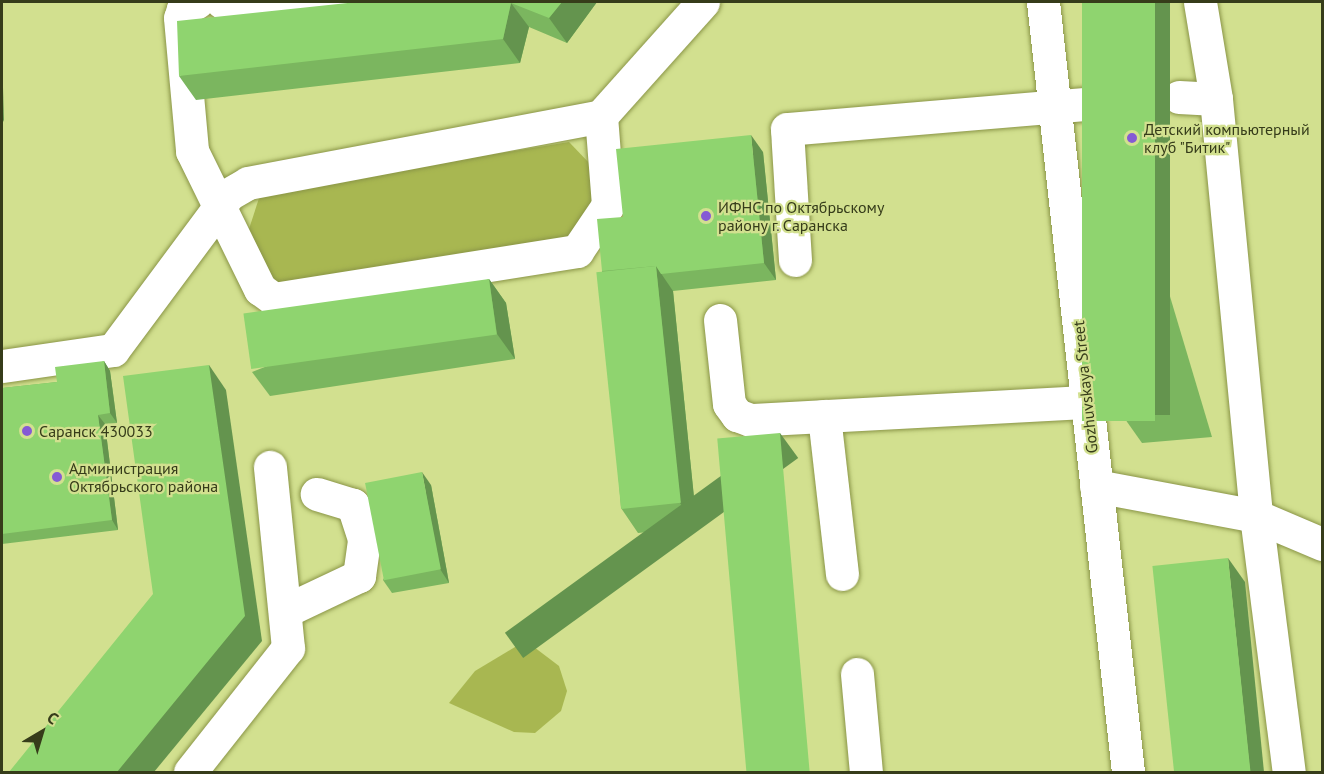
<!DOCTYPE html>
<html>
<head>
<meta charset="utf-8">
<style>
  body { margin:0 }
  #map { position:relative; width:1324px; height:774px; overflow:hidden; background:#d2e08f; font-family:"PT Sans",sans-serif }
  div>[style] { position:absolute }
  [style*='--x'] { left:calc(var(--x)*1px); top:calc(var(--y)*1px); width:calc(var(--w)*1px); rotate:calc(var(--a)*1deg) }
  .green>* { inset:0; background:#a8b751 }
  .roads { filter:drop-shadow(0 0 2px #8a9547) drop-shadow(0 0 2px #8a9547) }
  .minor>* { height:33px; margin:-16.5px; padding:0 16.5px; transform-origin:16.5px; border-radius:16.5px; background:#fff }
  .wall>* { inset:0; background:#7bb65f }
  .shaded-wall>* { inset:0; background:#64944e; transform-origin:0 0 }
  .building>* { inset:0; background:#8fd46f; transform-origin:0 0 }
  .dots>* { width:16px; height:16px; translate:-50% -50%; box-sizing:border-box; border:3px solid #d2e08f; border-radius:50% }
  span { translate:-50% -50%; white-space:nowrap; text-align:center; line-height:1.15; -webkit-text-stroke:4.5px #d2e08f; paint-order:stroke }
  .poi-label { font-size:16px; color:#363c1a }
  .left { translate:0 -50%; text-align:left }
  .street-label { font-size:16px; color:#363c1a }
  .frame { position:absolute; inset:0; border:3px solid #363c1a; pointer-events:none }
  .north { position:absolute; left:12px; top:702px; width:60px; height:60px; -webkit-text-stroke:4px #d2e08f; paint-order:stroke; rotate:38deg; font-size:16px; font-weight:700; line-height:24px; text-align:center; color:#363c1a }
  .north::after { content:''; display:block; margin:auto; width:21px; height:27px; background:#363c1a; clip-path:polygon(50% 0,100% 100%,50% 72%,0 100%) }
</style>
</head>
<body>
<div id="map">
  <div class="green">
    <div style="clip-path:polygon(569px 142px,593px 167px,597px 207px,573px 245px,274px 293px,254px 267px,249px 229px,261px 192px)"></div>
    <div style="clip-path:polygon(515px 647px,534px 647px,559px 666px,567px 691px,561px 711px,535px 733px,514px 732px,449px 703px,475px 671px)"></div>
  </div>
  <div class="roads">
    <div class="minor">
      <div style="--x:197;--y:2;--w:16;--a:153"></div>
      <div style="--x:183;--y:9;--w:9;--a:108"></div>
      <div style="--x:180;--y:18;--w:134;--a:84.8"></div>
      <div style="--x:192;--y:151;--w:154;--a:63.8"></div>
      <div style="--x:260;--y:289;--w:17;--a:36"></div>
      <div style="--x:274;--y:299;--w:307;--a:-9"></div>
      <div style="--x:577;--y:251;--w:55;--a:-56"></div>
      <div style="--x:608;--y:205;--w:89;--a:-94.5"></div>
      <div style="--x:222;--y:2;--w:20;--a:27"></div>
      <div style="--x:240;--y:11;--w:150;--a:-3.4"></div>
      <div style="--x:1043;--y:2;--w:775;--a:83.7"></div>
      <div style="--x:1200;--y:2;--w:98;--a:80.6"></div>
      <div style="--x:1216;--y:99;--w:419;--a:84.5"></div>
      <div style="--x:1256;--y:516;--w:258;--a:82.7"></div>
      <div style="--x:1179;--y:97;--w:37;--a:3"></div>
      <div style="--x:795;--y:260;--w:131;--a:-93.5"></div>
      <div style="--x:787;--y:129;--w:321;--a:-4.8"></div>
      <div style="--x:720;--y:320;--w:84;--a:83.9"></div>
      <div style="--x:729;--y:404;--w:14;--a:54"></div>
      <div style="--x:737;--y:415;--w:15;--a:20"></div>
      <div style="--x:751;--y:420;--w:336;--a:-3.1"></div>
      <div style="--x:2;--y:366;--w:112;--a:-8.2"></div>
      <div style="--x:113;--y:350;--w:194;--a:-53.4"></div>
      <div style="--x:229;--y:194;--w:22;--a:-30"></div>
      <div style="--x:248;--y:183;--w:359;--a:-10.7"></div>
      <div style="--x:601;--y:116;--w:153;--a:-48.2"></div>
      <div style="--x:824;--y:416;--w:159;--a:83.5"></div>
      <div style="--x:1096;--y:486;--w:163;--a:10.6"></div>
      <div style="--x:1256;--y:516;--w:72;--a:23"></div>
      <div style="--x:285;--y:611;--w:82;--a:-25.3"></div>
      <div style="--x:359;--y:576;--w:37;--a:-82"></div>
      <div style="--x:364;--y:539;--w:36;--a:-108"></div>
      <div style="--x:353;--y:505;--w:38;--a:-163"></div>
      <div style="--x:857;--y:674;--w:98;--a:84.8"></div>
      <div style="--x:190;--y:772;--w:158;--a:-51.7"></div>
      <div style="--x:288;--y:648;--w:182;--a:-95.7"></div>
    </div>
  </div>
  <div class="wall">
    <div style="clip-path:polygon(357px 2px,597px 2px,567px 43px,529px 27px,520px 63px,196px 100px,179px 76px)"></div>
    <div style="clip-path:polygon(1082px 2px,1212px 437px,1142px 443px,1125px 419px)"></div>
    <div style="clip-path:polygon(763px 152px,776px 280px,673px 291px,697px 527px,638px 533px,621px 508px,602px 271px,623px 217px)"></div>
    <div style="clip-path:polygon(489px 279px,506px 303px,515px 359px,270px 396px,252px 372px)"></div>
    <div style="clip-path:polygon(104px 361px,110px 371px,117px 423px,105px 424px,118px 530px,2px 544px,2px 388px,57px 382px)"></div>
    <div style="clip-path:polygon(431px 485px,449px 583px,392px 593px,383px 580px)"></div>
  </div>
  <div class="shaded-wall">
    <div style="clip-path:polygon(562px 2px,597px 2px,567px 43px,549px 18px)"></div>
    <div style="left:1155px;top:2px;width:15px;height:413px"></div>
    <div style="clip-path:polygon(511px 3px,529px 27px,520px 63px,503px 39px)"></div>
    <div style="clip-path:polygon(2px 85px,3px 87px,4px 122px,2px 118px)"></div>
    <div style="clip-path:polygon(751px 135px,763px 152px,776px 280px,764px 263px)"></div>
    <div style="clip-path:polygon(656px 266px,673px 291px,697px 527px,680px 503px)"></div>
    <div style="clip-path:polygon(489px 279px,506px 303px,515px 359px,497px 334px)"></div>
    <div style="clip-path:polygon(104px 361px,110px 371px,117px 423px,110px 413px)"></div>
    <div style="clip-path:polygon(209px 365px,226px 390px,262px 641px,154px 772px,117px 772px)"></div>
    <div style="clip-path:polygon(98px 415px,105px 424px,118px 530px,112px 520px)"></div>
    <div style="left:780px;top:433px;width:31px;height:340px;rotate:54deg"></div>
    <div style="clip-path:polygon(422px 472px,431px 485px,449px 583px,440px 569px)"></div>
    <div style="clip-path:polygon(1228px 558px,1245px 582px,1264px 772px,1250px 772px)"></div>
  </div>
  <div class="building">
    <div style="clip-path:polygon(357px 2px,562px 2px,549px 18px,511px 3px,503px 39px,179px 76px,177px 21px)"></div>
    <div style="left:1082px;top:2px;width:73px;height:419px"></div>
    <div style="clip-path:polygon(751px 135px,764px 263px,661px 274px,656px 266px,602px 271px,597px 219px,623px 217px,616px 149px)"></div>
    <div style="left:656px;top:266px;width:238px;height:60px;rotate:84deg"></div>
    <div style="left:489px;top:279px;width:56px;height:248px;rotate:82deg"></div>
    <div style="clip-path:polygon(104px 361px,110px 413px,98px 415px,112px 520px,2px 534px,2px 388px,57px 382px,55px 367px)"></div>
    <div style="clip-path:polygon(209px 365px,245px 616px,117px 772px,9px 772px,153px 594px,123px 376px)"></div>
    <div style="left:780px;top:433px;width:340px;height:63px;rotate:85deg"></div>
    <div style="left:422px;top:472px;width:99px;height:58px;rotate:79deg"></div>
    <div style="left:1228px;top:558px;width:215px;height:76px;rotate:84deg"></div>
  </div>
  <div class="dots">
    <div style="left:1132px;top:138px;background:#855ad4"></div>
    <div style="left:706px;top:216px;background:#855ad4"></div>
    <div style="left:27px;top:431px;background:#855ad4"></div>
    <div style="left:57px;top:477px;background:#855ad4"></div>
  </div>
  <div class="poi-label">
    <span class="left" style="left:1144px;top:138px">Детский компьютерный<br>клуб "Битик"</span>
    <span class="left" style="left:718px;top:216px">ИФНС по Октябрьскому<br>району г. Саранска</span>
    <span class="left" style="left:39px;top:431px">Саранск 430033</span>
    <span class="left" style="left:69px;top:477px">Администрация<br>Октябрьского района</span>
  </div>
  <div class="street-label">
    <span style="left:1085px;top:387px;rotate:-96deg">Gozhuvskaya Street</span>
  </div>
  <div class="frame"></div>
  <div class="north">С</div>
</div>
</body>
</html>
